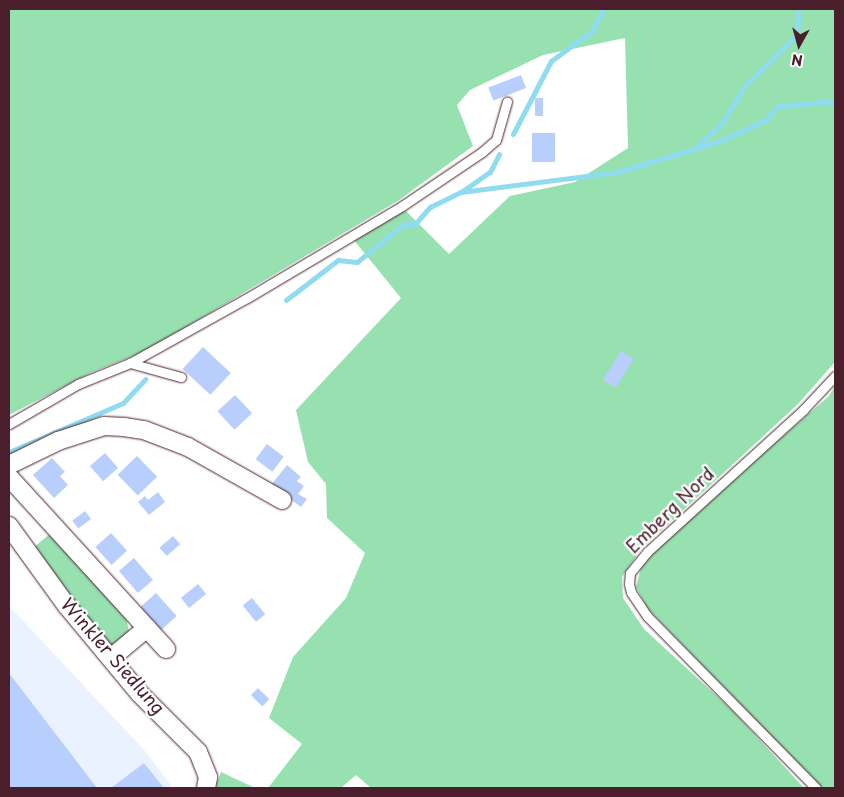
<!DOCTYPE html>
<html>
<head>
<meta charset="utf-8">
<style>
  body { margin:0 }
  #map { position:relative; width:844px; height:797px; overflow:hidden; background:#fff; font-family:"Playpen Sans",sans-serif }
  div>[style] { position:absolute }
  [style*='--x'] { left:calc(var(--x)*1px); top:calc(var(--y)*1px); width:calc(var(--w)*1px); rotate:calc(var(--a)*1deg) }
  .built>* { inset:0; background:#eaf1ff }
  .green>* { inset:0; background:#97e1b0 }
  .stream>* { height:5px; margin:-2.5px; padding:0 2.5px; transform-origin:2.5px; border-radius:2.5px; background:#8fdbef }
  .building>* { inset:0; background:#b8cffe; transform-origin:0 0 }
  .roads { filter:drop-shadow(0 0 1px #4a1f2b) drop-shadow(0 0 1px #4a1f2b) }
  .lane>* { height:9px; margin:-4.5px; padding:0 4.5px; transform-origin:4.5px; border-radius:4.5px; background:#fff }
  .street>* { height:18px; margin:-9px; padding:0 9px; transform-origin:9px; border-radius:9px; background:#fff }
  span { translate:-50% -50%; white-space:nowrap; text-align:center; line-height:1.15; -webkit-text-stroke:4.5px #fff; paint-order:stroke }
  .street-label { font-size:18px; color:#4a1f2b }
  .frame { position:absolute; inset:0; border:10px solid #4a1f2b; pointer-events:none }
  .north { position:absolute; left:774px; top:20px; width:50px; height:50px; -webkit-text-stroke:4px #fff; paint-order:stroke; rotate:187deg; font-size:14px; font-weight:700; line-height:20px; text-align:center; color:#4a1f2b }
  .north::after { content:''; display:block; margin:auto; width:18px; height:22px; background:#4a1f2b; clip-path:polygon(50% 0,100% 100%,50% 72%,0 100%) }
</style>
</head>
<body>
<div id="map">
  <div class="built">
    <div style="clip-path:polygon(9px 606px,145px 751px,173px 788px,9px 788px)"></div>
  </div>
  <div class="green">
    <div style="clip-path:polygon(9px 9px,835px 9px,835px 362px,798px 404px,641px 549px,622px 577px,623px 598px,644px 629px,733px 711px,804px 788px,371px 788px,356px 775px,341px 788px,268px 788px,302px 744px,269px 718px,293px 657px,346px 598px,365px 553px,327px 518px,326px 484px,308px 462px,296px 410px,401px 298px,353px 239px,404px 209px,449px 254px,510px 196px,575px 182px,628px 148px,625px 38px,543px 55px,470px 90px,457px 105px,473px 146px,399px 200px,146px 351px,92px 372px,9px 415px)"></div>
    <div style="clip-path:polygon(835px 386px,835px 788px,821px 788px,648px 609px,636px 587px,641px 568px,670px 534px,829px 396px)"></div>
    <div style="clip-path:polygon(56px 529px,126px 617px,129px 631px,115px 646px,109px 646px,34px 547px)"></div>
    <div style="clip-path:polygon(221px 772px,255px 788px,215px 788px)"></div>
  </div>
  <div class="stream">
    <div style="--x:513;--y:134;--w:82;--a:-62.5"></div>
    <div style="--x:551;--y:61;--w:51;--a:-36.2"></div>
    <div style="--x:592;--y:31;--w:25;--a:-63"></div>
    <div style="--x:696;--y:147;--w:37;--a:-43"></div>
    <div style="--x:723;--y:122;--w:43;--a:-59.3"></div>
    <div style="--x:745;--y:85;--w:72;--a:-43.9"></div>
    <div style="--x:797;--y:35;--w:26;--a:-86"></div>
    <div style="--x:461;--y:192;--w:158;--a:-7.3"></div>
    <div style="--x:618;--y:172;--w:107;--a:-16.9"></div>
    <div style="--x:720;--y:141;--w:50;--a:-25"></div>
    <div style="--x:765;--y:120;--w:19;--a:-47"></div>
    <div style="--x:778;--y:106;--w:57;--a:-5"></div>
    <div style="--x:286;--y:300;--w:66;--a:-37.6"></div>
    <div style="--x:338;--y:260;--w:19;--a:6"></div>
    <div style="--x:357;--y:262;--w:60;--a:-39"></div>
    <div style="--x:404;--y:224;--w:11;--a:0"></div>
    <div style="--x:415;--y:224;--w:23;--a:-49"></div>
    <div style="--x:430;--y:207;--w:34;--a:-26"></div>
    <div style="--x:461;--y:192;--w:35;--a:-35"></div>
    <div style="--x:490;--y:172;--w:20;--a:-63"></div>
    <div style="--x:9;--y:452;--w:124;--a:-23.3"></div>
    <div style="--x:123;--y:403;--w:33;--a:-47"></div>
  </div>
  <div class="building">
    <div style="left:521px;top:75px;width:14px;height:35px;rotate:69deg"></div>
    <div style="left:535px;top:98px;width:8px;height:18px"></div>
    <div style="left:532px;top:133px;width:23px;height:29px"></div>
    <div style="left:203px;top:347px;width:38px;height:30px;rotate:43deg"></div>
    <div style="left:621px;top:351px;width:15px;height:34px;rotate:32deg"></div>
    <div style="left:235px;top:395px;width:25px;height:24px;rotate:47deg"></div>
    <div style="left:267px;top:444px;width:21px;height:19px;rotate:37deg"></div>
    <div style="left:105px;top:453px;width:20px;height:20px;rotate:49deg"></div>
    <div style="left:137px;top:456px;width:29px;height:27px;rotate:46deg"></div>
    <div style="clip-path:polygon(52px 458px,65px 472px,60px 476px,68px 485px,54px 498px,33px 475px)"></div>
    <div style="clip-path:polygon(287px 465px,301px 477px,297px 481px,304px 486px,298px 494px,307px 499px,301px 507px,271px 485px)"></div>
    <div style="clip-path:polygon(158px 492px,165px 502px,149px 515px,138px 502px,145px 496px,148px 500px)"></div>
    <div style="left:85px;top:511px;width:10px;height:16px;rotate:53deg"></div>
    <div style="left:111px;top:533px;width:24px;height:21px;rotate:48deg"></div>
    <div style="left:173px;top:536px;width:11px;height:18px;rotate:49deg"></div>
    <div style="left:134px;top:558px;width:29px;height:20px;rotate:49deg"></div>
    <div style="left:198px;top:584px;width:13px;height:22px;rotate:51deg"></div>
    <div style="left:156px;top:593px;width:31px;height:21px;rotate:48deg"></div>
    <div style="left:252px;top:598px;width:21px;height:12px;rotate:51deg"></div>
    <div style="clip-path:polygon(9px 673px,97px 788px,9px 788px)"></div>
    <div style="left:258px;top:688px;width:16px;height:10px;rotate:45deg"></div>
    <div style="clip-path:polygon(144px 763px,164px 788px,111px 788px)"></div>
  </div>
  <div class="roads">
    <div class="lane">
      <div style="--x:130;--y:363;--w:53;--a:15.4"></div>
      <div style="--x:9;--y:424;--w:80;--a:-30.1"></div>
      <div style="--x:78;--y:384;--w:56;--a:-22"></div>
      <div style="--x:130;--y:363;--w:134;--a:-29.1"></div>
      <div style="--x:247;--y:298;--w:180;--a:-30.7"></div>
      <div style="--x:402;--y:206;--w:97;--a:-34"></div>
      <div style="--x:482;--y:152;--w:18;--a:-41"></div>
      <div style="--x:496;--y:140;--w:40;--a:-74"></div>
      <div style="--x:816;--y:788;--w:241;--a:-134.5"></div>
      <div style="--x:647;--y:616;--w:29;--a:-124"></div>
      <div style="--x:631;--y:592;--w:8;--a:-104"></div>
      <div style="--x:629;--y:584;--w:11;--a:-85"></div>
      <div style="--x:630;--y:573;--w:27;--a:-51"></div>
      <div style="--x:647;--y:552;--w:212;--a:-42.3"></div>
      <div style="--x:804;--y:409;--w:45;--a:-46.8"></div>
    </div>
    <div class="street">
      <div style="--x:9;--y:465;--w:55;--a:-26.1"></div>
      <div style="--x:58;--y:441;--w:48;--a:-18.1"></div>
      <div style="--x:104;--y:426;--w:20;--a:3"></div>
      <div style="--x:124;--y:427;--w:20;--a:9"></div>
      <div style="--x:144;--y:430;--w:47;--a:21.1"></div>
      <div style="--x:188;--y:447;--w:108;--a:29.4"></div>
      <div style="--x:9;--y:477;--w:233;--a:47.6"></div>
      <div style="--x:9;--y:526;--w:99;--a:54.1"></div>
      <div style="--x:67;--y:606;--w:114;--a:50.3"></div>
      <div style="--x:140;--y:694;--w:82;--a:45"></div>
      <div style="--x:198;--y:752;--w:27;--a:68"></div>
      <div style="--x:208;--y:777;--w:11;--a:100"></div>
      <div style="--x:111;--y:658;--w:47;--a:-39.8"></div>
    </div>
  </div>
  <div class="street-label">
    <span style="left:670px;top:510px;rotate:-44deg">Emberg Nord</span>
    <span style="left:113px;top:656px;rotate:49deg">Winkler Siedlung</span>
  </div>
  <div class="frame"></div>
  <div class="north">N</div>
</div>
</body>
</html>
